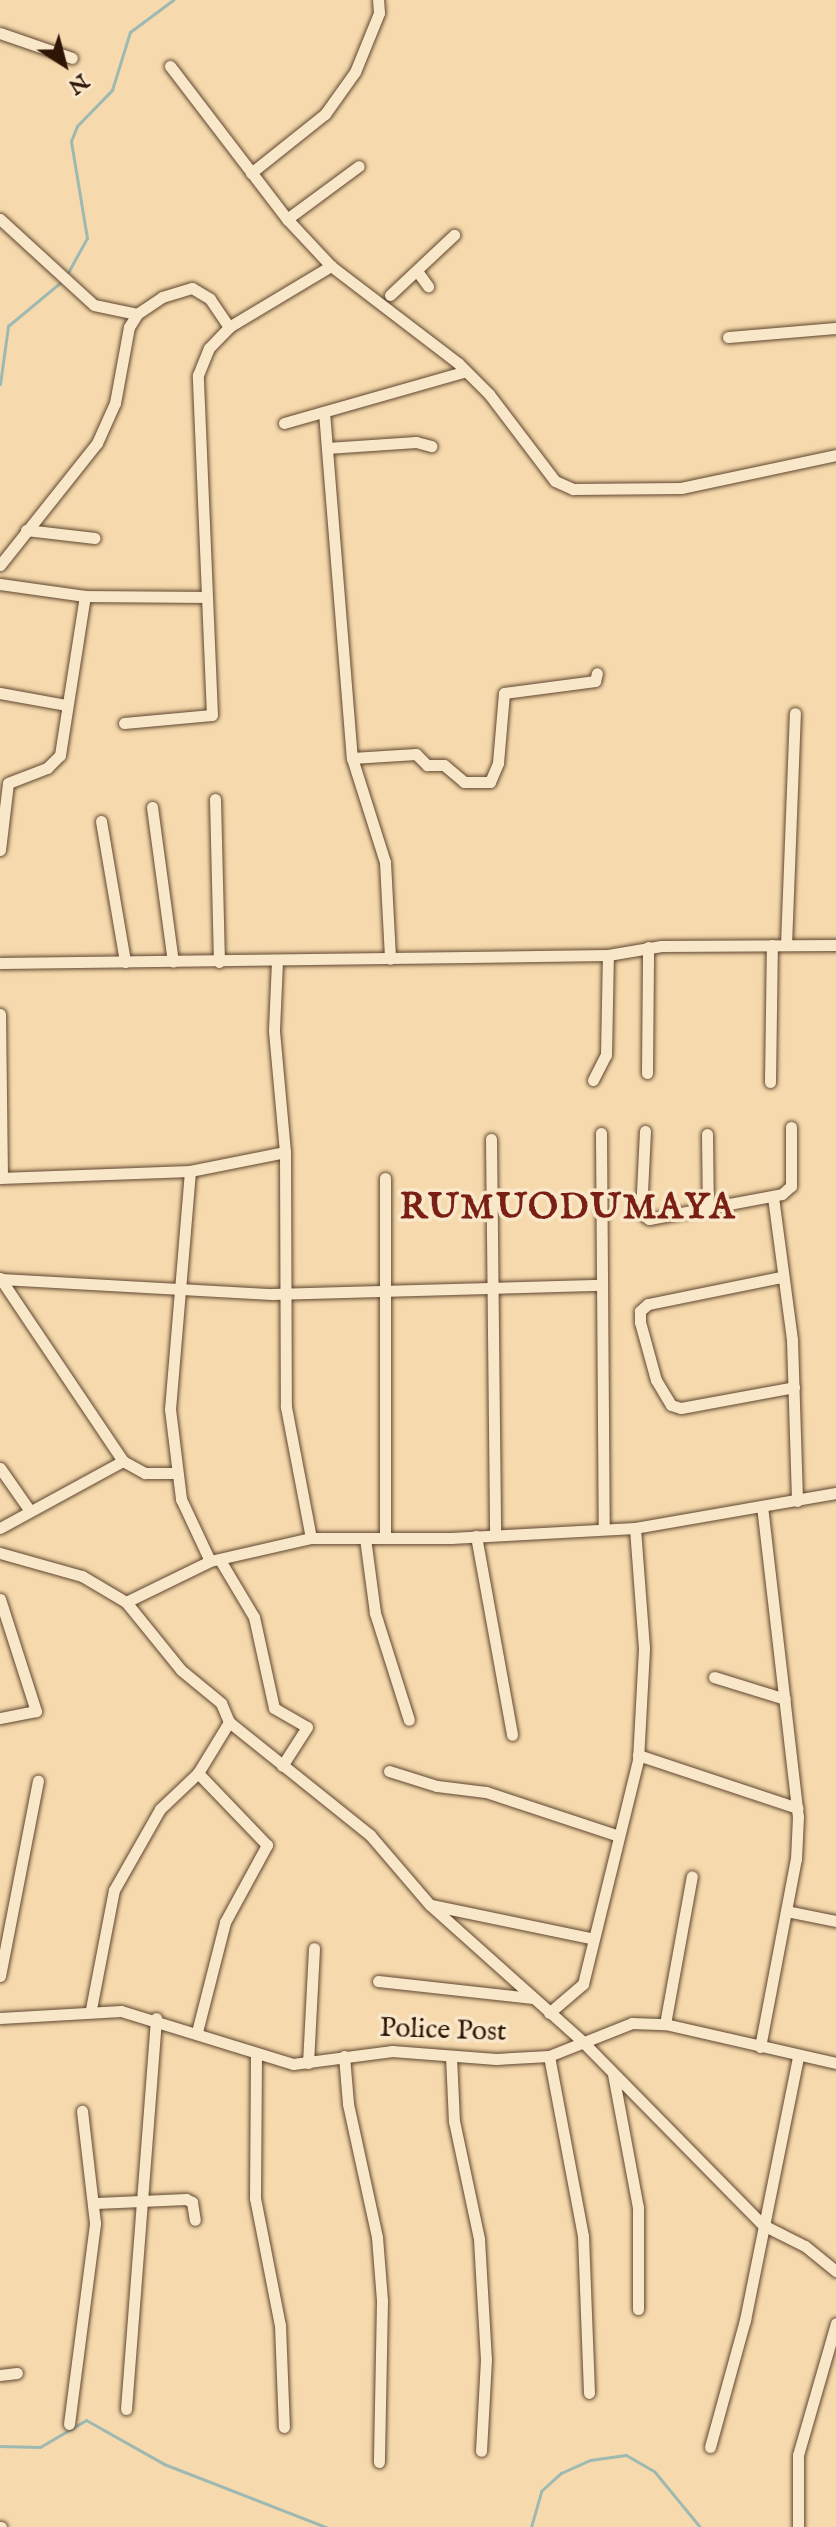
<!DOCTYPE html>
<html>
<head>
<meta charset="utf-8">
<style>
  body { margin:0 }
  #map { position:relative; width:836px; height:2527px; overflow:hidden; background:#f6daad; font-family:"IM FELL English",serif }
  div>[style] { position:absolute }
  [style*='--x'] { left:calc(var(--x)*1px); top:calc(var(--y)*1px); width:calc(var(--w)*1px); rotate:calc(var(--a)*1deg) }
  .stream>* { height:3px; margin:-1.5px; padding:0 1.5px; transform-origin:1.5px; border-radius:1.5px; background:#9eb9b2 }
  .roads { filter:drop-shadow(0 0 2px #60462f) drop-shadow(0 0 2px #60462f) }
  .minor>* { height:11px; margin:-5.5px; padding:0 5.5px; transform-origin:5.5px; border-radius:5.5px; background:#f9e7ca }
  span { translate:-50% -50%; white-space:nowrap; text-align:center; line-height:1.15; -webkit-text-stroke:7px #f9e7ca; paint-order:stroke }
  .street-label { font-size:28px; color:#2e1505 }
  .district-label { font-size:36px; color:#7a1f14; font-weight:700; letter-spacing:2px }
  .north { position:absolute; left:24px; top:24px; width:80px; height:80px; -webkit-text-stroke:6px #f9e7ca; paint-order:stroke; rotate:144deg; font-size:22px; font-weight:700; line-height:32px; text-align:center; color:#2e1505 }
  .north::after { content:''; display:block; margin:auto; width:28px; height:36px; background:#2e1505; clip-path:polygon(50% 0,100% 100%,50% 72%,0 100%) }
</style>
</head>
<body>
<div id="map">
  <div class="stream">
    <div style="--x:66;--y:276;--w:43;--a:-61.1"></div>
    <div style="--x:87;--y:238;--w:98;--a:-99.4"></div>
    <div style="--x:71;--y:141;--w:16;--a:-68"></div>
    <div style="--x:77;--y:126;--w:50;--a:-45.8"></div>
    <div style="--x:112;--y:90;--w:61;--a:-72.8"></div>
    <div style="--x:130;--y:32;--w:54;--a:-36.7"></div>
    <div style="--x:0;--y:384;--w:59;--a:-82.1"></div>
    <div style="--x:8;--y:326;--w:69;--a:-39.7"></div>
    <div style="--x:0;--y:2446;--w:40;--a:1.4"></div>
    <div style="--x:40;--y:2447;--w:53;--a:-30.4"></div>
    <div style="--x:86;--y:2420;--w:90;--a:29.4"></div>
    <div style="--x:164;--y:2464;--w:174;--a:21.3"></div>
    <div style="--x:531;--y:2527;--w:37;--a:-74"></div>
    <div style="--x:541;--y:2491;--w:27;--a:-42"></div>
    <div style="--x:561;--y:2473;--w:32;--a:-24"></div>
    <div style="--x:590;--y:2460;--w:36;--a:-8"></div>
    <div style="--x:626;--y:2455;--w:32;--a:30"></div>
    <div style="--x:654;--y:2471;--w:72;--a:50.6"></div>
  </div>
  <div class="roads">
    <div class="minor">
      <div style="--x:0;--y:33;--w:76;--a:19.1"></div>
      <div style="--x:170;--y:66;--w:193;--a:52.6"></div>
      <div style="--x:287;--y:219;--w:64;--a:46.9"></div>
      <div style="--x:331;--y:266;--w:160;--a:37.4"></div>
      <div style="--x:458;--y:363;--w:44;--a:45"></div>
      <div style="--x:489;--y:394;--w:109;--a:52.8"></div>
      <div style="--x:555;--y:481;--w:20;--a:24"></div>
      <div style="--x:573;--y:489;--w:108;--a:-0.5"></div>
      <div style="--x:681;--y:488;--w:158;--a:-12"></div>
      <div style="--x:251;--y:173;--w:95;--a:-38.6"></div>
      <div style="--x:325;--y:114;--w:52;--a:-54.5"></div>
      <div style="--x:355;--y:72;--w:64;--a:-67.9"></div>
      <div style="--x:379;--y:13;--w:13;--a:-94"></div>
      <div style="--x:0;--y:219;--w:127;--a:42.5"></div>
      <div style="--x:94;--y:305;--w:44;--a:11.8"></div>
      <div style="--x:287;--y:219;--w:89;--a:-36.4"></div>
      <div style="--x:417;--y:271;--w:19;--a:54"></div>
      <div style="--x:390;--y:295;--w:88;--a:-43.2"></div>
      <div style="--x:728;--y:337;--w:108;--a:-4.8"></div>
      <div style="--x:324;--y:412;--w:347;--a:85.4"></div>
      <div style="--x:352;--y:758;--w:109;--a:72.4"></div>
      <div style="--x:385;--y:862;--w:97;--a:87"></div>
      <div style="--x:284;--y:423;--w:189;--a:-15.9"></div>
      <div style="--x:327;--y:448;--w:89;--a:-3.9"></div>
      <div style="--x:416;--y:442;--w:16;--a:15"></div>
      <div style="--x:26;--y:530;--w:69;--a:6.6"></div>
      <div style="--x:0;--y:565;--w:156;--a:-51.5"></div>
      <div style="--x:97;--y:443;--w:44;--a:-65.8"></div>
      <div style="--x:115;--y:403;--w:77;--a:-79.6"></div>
      <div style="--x:129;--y:327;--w:15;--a:-58"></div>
      <div style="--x:137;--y:314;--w:30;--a:-34"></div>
      <div style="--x:162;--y:297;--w:31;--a:-17"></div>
      <div style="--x:192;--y:288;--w:21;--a:31"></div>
      <div style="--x:210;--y:299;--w:34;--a:56"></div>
      <div style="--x:0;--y:584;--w:86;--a:8"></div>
      <div style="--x:85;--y:596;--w:121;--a:0.5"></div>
      <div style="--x:0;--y:693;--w:68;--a:10.2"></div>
      <div style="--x:124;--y:723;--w:88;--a:-5.2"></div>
      <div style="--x:212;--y:715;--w:340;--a:-92.4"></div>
      <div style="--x:198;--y:375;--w:29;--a:-68"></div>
      <div style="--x:209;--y:348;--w:29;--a:-46"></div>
      <div style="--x:229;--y:327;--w:119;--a:-30.9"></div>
      <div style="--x:352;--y:758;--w:64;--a:-3.6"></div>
      <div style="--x:416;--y:754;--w:16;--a:45"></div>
      <div style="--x:427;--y:765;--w:17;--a:0"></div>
      <div style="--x:444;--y:765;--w:26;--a:40"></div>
      <div style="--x:464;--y:782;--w:26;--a:0"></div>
      <div style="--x:490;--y:782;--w:21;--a:-67"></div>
      <div style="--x:498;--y:763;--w:70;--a:-85.1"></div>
      <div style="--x:504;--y:693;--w:92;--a:-7.5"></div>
      <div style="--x:595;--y:681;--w:8;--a:-76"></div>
      <div style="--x:215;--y:799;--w:163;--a:88.6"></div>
      <div style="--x:152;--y:807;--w:156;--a:82.3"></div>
      <div style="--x:101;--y:821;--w:143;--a:80.3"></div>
      <div style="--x:0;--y:850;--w:67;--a:-83.2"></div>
      <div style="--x:8;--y:783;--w:42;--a:-21"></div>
      <div style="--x:47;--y:768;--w:18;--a:-45"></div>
      <div style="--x:60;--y:755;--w:161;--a:-81.1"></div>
      <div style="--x:786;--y:945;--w:232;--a:-87.8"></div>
      <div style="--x:277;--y:961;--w:70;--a:92.5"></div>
      <div style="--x:274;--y:1031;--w:121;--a:84.8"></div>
      <div style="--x:285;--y:1152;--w:255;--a:89.8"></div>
      <div style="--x:286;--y:1407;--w:133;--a:79.2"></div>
      <div style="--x:0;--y:963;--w:608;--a:-0.75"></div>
      <div style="--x:608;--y:955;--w:54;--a:-9.6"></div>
      <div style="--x:661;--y:946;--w:175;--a:-0.3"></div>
      <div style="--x:0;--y:1014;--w:163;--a:89.3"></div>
      <div style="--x:647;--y:1073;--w:126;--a:-89.5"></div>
      <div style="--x:593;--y:1080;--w:28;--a:-63"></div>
      <div style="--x:606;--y:1055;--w:100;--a:-88.9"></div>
      <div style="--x:770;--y:1082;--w:137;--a:-89.2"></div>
      <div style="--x:645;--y:1131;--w:82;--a:92.8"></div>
      <div style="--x:641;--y:1213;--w:10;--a:37"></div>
      <div style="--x:649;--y:1219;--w:135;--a:-10.6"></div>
      <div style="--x:782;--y:1194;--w:12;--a:-42"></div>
      <div style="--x:791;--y:1186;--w:59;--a:-90"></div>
      <div style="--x:601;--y:1133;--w:396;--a:89.6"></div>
      <div style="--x:707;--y:1134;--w:77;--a:89.3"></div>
      <div style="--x:491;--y:1139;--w:396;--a:89.4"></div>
      <div style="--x:190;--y:1171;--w:239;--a:94.8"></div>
      <div style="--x:170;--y:1409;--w:91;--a:83"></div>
      <div style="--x:181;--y:1499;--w:68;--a:64.9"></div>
      <div style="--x:0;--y:1178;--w:190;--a:-2.1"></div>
      <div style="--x:190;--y:1171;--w:97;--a:-11.3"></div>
      <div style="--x:385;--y:1178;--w:358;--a:90"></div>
      <div style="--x:773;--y:1197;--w:144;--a:82.4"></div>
      <div style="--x:792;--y:1340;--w:161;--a:88.2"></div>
      <div style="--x:781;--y:1277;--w:136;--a:168.5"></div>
      <div style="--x:648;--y:1304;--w:11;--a:139"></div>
      <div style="--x:640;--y:1311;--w:11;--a:90"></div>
      <div style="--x:640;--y:1322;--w:60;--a:74.6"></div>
      <div style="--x:656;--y:1380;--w:29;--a:59"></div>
      <div style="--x:671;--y:1405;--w:10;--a:17"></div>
      <div style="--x:681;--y:1408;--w:115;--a:-10.5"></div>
      <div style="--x:0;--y:1278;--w:220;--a:56.1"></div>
      <div style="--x:123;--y:1461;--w:25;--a:29"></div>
      <div style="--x:145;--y:1473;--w:29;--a:0"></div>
      <div style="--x:1;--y:1279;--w:271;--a:3.2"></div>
      <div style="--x:272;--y:1294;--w:330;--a:-1.6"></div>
      <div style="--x:0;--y:1468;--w:52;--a:55.1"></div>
      <div style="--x:0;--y:1528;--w:140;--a:-28.6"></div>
      <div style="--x:476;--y:1536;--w:202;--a:79.7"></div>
      <div style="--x:365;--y:1538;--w:76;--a:82.4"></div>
      <div style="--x:375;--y:1613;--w:112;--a:72.4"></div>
      <div style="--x:0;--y:1553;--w:85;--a:15.7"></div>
      <div style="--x:82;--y:1576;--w:51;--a:30.6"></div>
      <div style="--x:126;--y:1602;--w:87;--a:51"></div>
      <div style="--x:181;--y:1670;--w:52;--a:39.5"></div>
      <div style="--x:221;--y:1703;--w:21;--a:67"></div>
      <div style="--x:229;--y:1722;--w:181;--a:38.7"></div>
      <div style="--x:370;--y:1835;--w:92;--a:49.4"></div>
      <div style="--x:430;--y:1905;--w:205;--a:41.8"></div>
      <div style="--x:583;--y:2042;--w:257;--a:45.5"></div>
      <div style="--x:763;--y:2225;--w:47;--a:26.6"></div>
      <div style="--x:805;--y:2246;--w:40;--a:39"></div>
      <div style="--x:220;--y:1560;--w:66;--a:59.2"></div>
      <div style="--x:254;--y:1617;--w:93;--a:77.6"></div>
      <div style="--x:274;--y:1708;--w:38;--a:30"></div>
      <div style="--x:307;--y:1727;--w:46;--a:122.7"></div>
      <div style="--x:0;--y:1599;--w:118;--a:72.2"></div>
      <div style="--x:36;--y:1711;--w:37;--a:169"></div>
      <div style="--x:126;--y:1602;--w:93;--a:-26"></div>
      <div style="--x:210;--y:1561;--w:104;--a:-12.8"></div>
      <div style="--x:311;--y:1538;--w:140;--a:0"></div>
      <div style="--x:451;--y:1538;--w:184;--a:-3.1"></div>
      <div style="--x:635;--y:1528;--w:204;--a:-9.9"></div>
      <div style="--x:714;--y:1677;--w:74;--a:17.2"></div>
      <div style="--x:638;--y:1755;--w:168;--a:18.4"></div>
      <div style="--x:389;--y:1771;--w:50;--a:17.4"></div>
      <div style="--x:437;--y:1786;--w:49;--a:7"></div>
      <div style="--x:486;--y:1792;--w:137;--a:18.3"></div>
      <div style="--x:431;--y:1905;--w:163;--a:11.7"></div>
      <div style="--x:786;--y:1911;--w:51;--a:11.3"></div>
      <div style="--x:0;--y:1976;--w:199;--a:-79"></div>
      <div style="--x:378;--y:1981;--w:156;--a:6.3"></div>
      <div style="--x:91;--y:2009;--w:121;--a:-79.1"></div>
      <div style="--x:114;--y:1890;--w:93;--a:-60.4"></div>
      <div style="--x:160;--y:1809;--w:52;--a:-43.5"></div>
      <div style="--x:198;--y:1773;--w:60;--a:-58.7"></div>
      <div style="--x:549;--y:2013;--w:45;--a:-40.5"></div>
      <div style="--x:583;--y:1984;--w:231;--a:-76.2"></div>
      <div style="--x:638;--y:1760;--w:112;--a:-86.9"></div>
      <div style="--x:644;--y:1648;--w:120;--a:-94.3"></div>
      <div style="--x:0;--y:2018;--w:121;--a:-3.3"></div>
      <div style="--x:121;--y:2011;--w:180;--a:17.1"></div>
      <div style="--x:293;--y:2064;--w:100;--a:-7.5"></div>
      <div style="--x:392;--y:2051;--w:104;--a:4.4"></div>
      <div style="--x:496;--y:2059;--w:53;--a:-3.2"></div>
      <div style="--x:549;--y:2056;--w:89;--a:-21.7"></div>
      <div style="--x:632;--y:2023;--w:33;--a:2"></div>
      <div style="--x:665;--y:2024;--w:175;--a:12.8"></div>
      <div style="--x:665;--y:2024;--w:150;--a:-79.7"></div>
      <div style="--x:197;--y:2032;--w:114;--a:-75.7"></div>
      <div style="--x:225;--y:1922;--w:88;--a:-61.4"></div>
      <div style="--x:267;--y:1845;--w:100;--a:-133.8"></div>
      <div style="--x:760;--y:2047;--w:191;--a:-79.2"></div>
      <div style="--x:796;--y:1859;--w:42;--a:-87.3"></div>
      <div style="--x:798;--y:1817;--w:311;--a:-96.6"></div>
      <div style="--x:256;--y:2055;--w:143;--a:90.4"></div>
      <div style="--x:255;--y:2198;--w:129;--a:78.9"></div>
      <div style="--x:280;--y:2325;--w:102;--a:87.8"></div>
      <div style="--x:344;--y:2056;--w:48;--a:85.2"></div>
      <div style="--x:348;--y:2104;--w:136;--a:77.7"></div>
      <div style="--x:377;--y:2237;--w:64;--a:85.5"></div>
      <div style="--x:382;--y:2301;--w:161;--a:91.1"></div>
      <div style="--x:451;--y:2056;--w:65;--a:87.4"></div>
      <div style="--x:454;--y:2121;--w:121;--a:78"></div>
      <div style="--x:479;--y:2239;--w:120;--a:86.7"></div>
      <div style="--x:486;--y:2359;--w:92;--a:93.1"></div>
      <div style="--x:549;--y:2056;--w:183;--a:79.3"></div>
      <div style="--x:583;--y:2236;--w:157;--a:87.8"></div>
      <div style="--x:308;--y:2063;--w:115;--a:-87"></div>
      <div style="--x:613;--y:2074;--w:135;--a:79.4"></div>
      <div style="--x:638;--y:2207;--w:102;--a:90"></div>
      <div style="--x:96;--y:2203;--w:90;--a:-2.5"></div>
      <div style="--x:186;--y:2199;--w:7;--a:27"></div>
      <div style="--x:192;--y:2202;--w:18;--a:81"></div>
      <div style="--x:0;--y:2375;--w:17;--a:-7"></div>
      <div style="--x:126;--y:2409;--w:392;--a:-85.6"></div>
      <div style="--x:69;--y:2424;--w:203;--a:-82.6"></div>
      <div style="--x:95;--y:2223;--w:113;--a:-96.6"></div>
      <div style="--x:710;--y:2447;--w:132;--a:-74.6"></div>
      <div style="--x:745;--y:2320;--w:268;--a:-78.6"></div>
      <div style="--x:0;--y:2527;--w:1;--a:0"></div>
      <div style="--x:798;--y:2527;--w:72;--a:-90"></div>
      <div style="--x:798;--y:2455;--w:137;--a:-73.9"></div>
    </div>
  </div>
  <div class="street-label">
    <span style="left:443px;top:2031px;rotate:2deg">Police Post</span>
  </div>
  <div class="district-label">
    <span style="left:568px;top:1209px">RUMUODUMAYA</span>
  </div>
  <div class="north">N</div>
</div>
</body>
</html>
